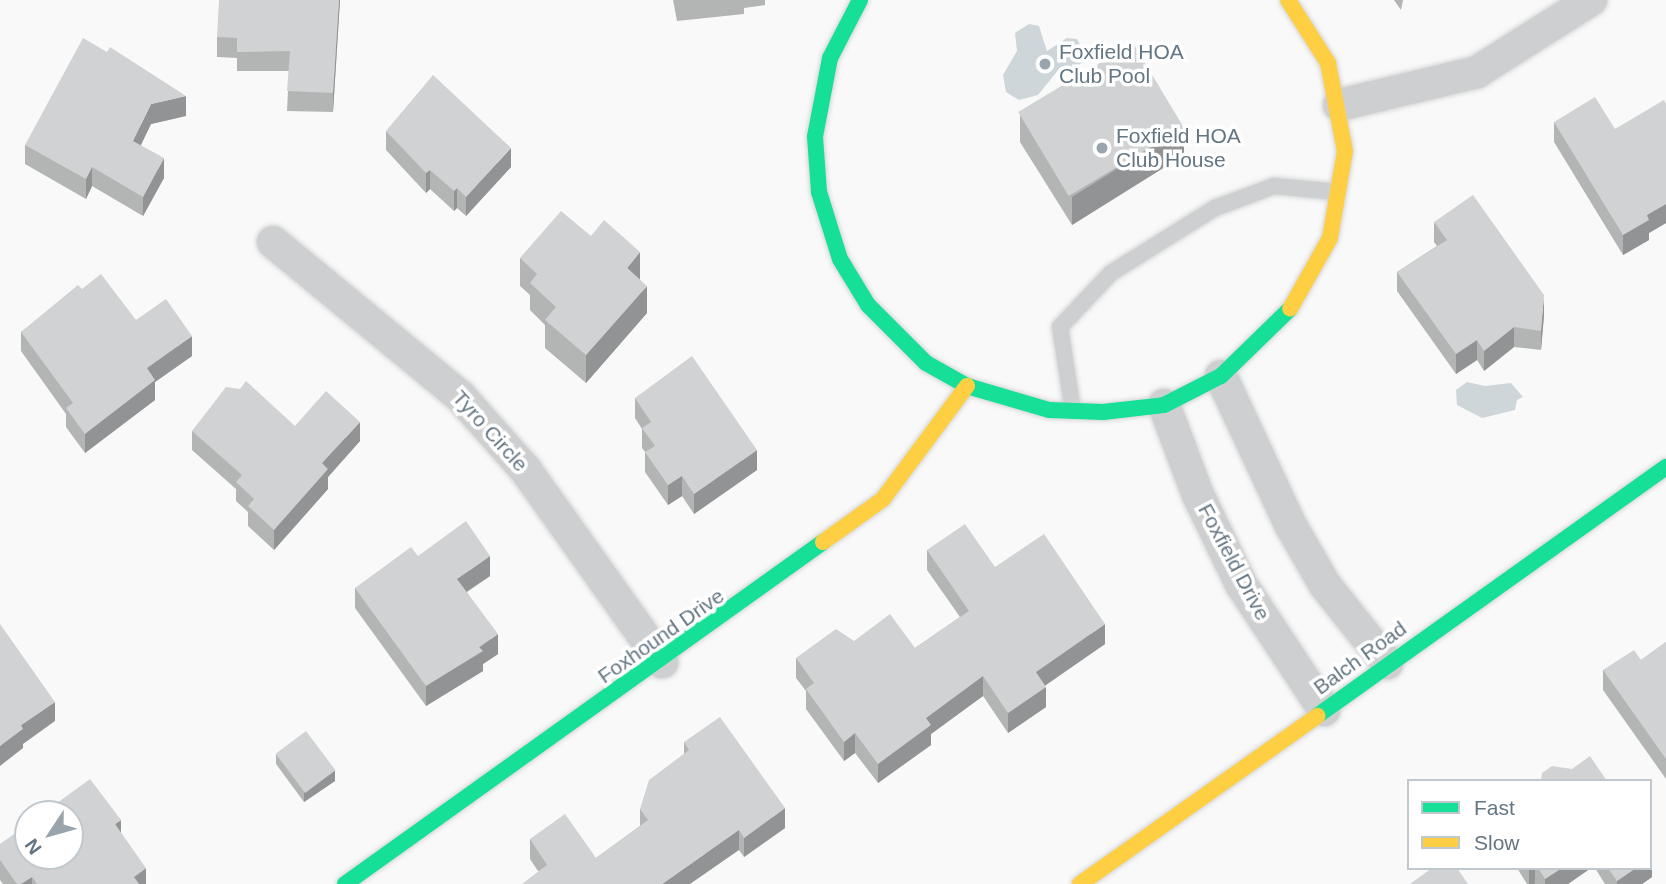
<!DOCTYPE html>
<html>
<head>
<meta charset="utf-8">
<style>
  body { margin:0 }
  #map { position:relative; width:1666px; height:884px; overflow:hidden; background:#f9f9f9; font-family:Helvetica,sans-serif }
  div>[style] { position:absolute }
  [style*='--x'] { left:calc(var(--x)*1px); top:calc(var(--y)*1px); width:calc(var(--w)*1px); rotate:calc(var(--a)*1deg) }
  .water>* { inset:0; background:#ced6d9 }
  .roads { filter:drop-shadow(0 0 2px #d5d6d7) drop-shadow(0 0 2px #d5d6d7) }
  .lane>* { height:16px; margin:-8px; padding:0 8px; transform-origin:8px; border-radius:8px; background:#cecfd0 }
  .street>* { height:32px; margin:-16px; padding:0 16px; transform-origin:16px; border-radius:16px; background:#cecfd0 }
  .fast>* { height:16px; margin:-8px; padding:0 8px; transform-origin:8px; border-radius:8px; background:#16e098 }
  .slow>* { height:16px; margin:-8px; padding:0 8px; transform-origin:8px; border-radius:8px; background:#ffcf43 }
  .wall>* { inset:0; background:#b3b5b5 }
  .shaded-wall>* { inset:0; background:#929394 }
  .building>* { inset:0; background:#d0d2d3; transform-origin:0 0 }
  .dots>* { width:19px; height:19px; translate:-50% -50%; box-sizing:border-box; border:4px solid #fff; border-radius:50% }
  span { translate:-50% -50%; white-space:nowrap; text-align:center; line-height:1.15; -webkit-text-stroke:7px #fff; paint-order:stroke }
  .poi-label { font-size:21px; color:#657683 }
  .left { translate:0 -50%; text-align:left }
  .street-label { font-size:21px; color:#657683 }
  .legend { position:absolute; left:1407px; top:779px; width:245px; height:91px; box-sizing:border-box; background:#fff; border:2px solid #c1c8cd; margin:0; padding:9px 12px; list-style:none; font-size:21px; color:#657683 }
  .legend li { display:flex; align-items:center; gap:14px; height:35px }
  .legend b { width:35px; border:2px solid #c1c8cd }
  .north { position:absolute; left:14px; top:800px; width:70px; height:70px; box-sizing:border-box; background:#fff; border:2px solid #c1c8cd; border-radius:50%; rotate:234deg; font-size:19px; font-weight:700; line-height:28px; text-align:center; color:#657683 }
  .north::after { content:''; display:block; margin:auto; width:24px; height:32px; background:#99a4ac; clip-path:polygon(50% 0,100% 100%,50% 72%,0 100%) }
</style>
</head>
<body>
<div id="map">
  <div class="water">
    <div style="clip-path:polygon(1029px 24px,1039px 26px,1047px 51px,1067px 38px,1077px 39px,1085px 54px,1079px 67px,1059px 69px,1038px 95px,1019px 100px,1006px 92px,1003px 75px,1017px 51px,1015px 33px)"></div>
    <div style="clip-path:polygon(1467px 382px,1485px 386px,1511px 383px,1523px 397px,1517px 400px,1515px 410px,1482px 418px,1457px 405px,1456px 390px)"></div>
  </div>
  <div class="roads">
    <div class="lane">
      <div style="--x:1073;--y:411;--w:85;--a:-98.8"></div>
      <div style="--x:1060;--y:327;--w:74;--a:-46.6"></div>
      <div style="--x:1111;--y:273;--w:123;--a:-32"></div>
      <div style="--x:1215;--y:208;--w:63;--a:-20.4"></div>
      <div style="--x:1274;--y:186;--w:64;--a:5.4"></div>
    </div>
    <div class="street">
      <div style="--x:1339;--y:105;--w:142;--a:-13.4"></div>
      <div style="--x:1477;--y:72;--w:135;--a:-32.3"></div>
      <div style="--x:273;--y:242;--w:244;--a:39.5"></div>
      <div style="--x:461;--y:397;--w:96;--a:48.4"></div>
      <div style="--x:525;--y:469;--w:237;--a:54.6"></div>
      <div style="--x:1221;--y:376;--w:166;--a:65"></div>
      <div style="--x:1291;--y:526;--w:68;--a:60"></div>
      <div style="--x:1325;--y:585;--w:100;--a:51.5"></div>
      <div style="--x:1164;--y:405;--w:96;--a:69.3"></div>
      <div style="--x:1198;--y:495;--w:99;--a:64.2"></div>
      <div style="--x:1241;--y:584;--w:151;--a:56.6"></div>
    </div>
    <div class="fast">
      <div style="--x:860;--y:0;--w:65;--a:117.3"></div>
      <div style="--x:830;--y:58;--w:80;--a:100.8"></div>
      <div style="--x:815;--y:137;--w:55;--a:85.8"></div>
      <div style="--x:819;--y:192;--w:70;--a:72.6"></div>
      <div style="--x:840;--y:259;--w:54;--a:58.7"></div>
      <div style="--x:868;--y:305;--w:82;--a:45"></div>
      <div style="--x:926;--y:363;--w:47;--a:29.3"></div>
      <div style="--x:967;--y:386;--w:85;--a:16.3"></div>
      <div style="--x:1049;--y:410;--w:54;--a:2.1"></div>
      <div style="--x:1103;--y:412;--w:61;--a:-6.5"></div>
      <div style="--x:1164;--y:405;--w:64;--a:-27"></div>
      <div style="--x:1221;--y:376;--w:96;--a:-44.2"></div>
      <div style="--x:1317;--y:716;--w:429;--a:-35.5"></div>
      <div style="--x:345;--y:884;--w:588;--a:-35.58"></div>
    </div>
    <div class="slow">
      <div style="--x:1288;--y:0;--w:75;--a:57.6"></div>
      <div style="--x:1328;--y:63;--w:90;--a:79.1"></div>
      <div style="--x:1345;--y:151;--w:88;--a:99.8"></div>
      <div style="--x:1330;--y:238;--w:81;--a:119.4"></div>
      <div style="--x:823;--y:542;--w:74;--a:-35.6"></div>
      <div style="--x:883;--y:499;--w:141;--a:-53.4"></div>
      <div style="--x:1080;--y:884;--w:291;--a:-35.3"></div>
    </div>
  </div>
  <div class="wall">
    <div style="clip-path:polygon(340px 0,333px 112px,287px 111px,289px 71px,237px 71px,237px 58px,217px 57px,217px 37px)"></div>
    <div style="clip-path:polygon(673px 0,765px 0,765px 5px,744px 8px,744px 14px,677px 21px)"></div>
    <div style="clip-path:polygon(1394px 0,1403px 0,1401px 10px)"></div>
    <div style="clip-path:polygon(1666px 104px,1666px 223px,1649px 233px,1649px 240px,1623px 255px,1554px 142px,1554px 122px,1615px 129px)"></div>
    <div style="clip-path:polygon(1020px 115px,1184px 155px,1072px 225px,1020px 142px)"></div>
    <div style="clip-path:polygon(186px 116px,151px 124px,141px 145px,164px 178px,143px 216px,92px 186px,86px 199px,25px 164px,25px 145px)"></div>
    <div style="clip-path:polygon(386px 131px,511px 167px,466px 216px,457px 208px,454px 211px,430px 189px,426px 193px,386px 150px)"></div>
    <div style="clip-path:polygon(1434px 222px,1544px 315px,1541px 350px,1514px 347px,1484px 371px,1477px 360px,1456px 374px,1397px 291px,1397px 272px,1437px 246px,1434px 242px)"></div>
    <div style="clip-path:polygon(520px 258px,640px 279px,647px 313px,586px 383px,545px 348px,545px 325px,530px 310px,530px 295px,520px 286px)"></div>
    <div style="clip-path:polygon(82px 289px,136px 320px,192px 356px,155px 382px,155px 400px,85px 453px,66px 427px,66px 414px,21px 351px,21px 332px)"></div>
    <div style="clip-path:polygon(635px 398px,757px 470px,694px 514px,682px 496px,668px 505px,645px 472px,645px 452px,642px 448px,642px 429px,635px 418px)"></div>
    <div style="clip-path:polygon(295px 426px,360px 441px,328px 477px,328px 489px,274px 550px,248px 526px,248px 512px,236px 501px,236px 489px,192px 450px,192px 431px)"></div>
    <div style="clip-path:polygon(927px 550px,995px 567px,1105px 644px,1045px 685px,1046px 707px,1008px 733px,983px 696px,931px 734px,931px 745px,878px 783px,855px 753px,844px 761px,806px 709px,806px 691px,796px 678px,796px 658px,854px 641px,915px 648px,960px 617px,927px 570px)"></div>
    <div style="clip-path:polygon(418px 556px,490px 576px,467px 592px,498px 654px,483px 664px,483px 671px,426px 706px,355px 608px,355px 588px)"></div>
    <div style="clip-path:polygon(1666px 642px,1666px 779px,1603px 690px,1603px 670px,1641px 660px)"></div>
    <div style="clip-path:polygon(684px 742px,785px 828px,744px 857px,739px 850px,538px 871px,530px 859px,530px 839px,596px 858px,640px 826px,640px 809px,684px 754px)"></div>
    <div style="clip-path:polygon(276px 754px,335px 781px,304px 802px,276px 764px)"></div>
    <div style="clip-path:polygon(121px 833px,146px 884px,3px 884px,0 880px,0 844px)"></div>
    <div style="clip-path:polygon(1517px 868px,1591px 868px,1568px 884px,1527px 884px)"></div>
    <div style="clip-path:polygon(1595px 868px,1650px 868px,1652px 877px,1642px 884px,1605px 884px)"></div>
  </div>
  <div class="shaded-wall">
    <div style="clip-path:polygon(339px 0,340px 0,333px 112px,333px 93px)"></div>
    <div style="clip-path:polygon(186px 96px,186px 116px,151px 124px,133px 161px,133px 141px,151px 104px)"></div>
    <div style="clip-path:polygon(1184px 127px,1184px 155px,1072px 225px,1072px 197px)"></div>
    <div style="clip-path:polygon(511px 148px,511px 167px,466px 216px,466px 197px)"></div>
    <div style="clip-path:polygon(164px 158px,164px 178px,143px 216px,143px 197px)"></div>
    <div style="clip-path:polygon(92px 167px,92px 186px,86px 199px,86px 179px)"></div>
    <div style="clip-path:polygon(430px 170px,430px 189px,426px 193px,426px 173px)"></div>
    <div style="clip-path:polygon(457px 188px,457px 208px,454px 211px,454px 191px)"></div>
    <div style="clip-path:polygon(1666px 204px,1666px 223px,1649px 233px,1649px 240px,1623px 255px,1623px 235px,1647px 215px)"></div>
    <div style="clip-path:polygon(640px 252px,640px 280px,627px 268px)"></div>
    <div style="clip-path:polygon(647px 286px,647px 313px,586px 383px,586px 355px)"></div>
    <div style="clip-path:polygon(1544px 295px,1544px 315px,1541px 350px,1541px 331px)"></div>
    <div style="clip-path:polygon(1514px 327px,1514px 347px,1484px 371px,1484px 351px)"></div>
    <div style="clip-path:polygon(192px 336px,192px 356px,155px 382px,155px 400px,85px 453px,85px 434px,147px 368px)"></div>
    <div style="clip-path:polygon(1477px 340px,1477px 360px,1456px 374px,1456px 354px)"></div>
    <div style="clip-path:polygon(360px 422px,360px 441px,328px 477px,328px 489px,274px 550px,274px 530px,322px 463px)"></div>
    <div style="clip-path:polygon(757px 450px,757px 470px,694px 514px,694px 494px)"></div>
    <div style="clip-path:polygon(682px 476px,682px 496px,668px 505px,668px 485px)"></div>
    <div style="clip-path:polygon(490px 556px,490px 576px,457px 598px,457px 579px)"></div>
    <div style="clip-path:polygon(1105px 624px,1105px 644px,1036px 692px,1036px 672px)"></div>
    <div style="clip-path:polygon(498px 634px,498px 654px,483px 664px,483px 671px,426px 706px,426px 686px)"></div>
    <div style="clip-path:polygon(983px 676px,983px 696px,931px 734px,931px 745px,878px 783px,878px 764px,926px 718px)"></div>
    <div style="clip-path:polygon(1046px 687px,1046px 707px,1008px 733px,1008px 713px)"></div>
    <div style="clip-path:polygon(55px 702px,55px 721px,23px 744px,23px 748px,0 766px,0 746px,21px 725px)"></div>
    <div style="clip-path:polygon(855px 733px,855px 753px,844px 761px,844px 742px)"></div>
    <div style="clip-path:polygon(335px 770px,335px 781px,304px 802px,304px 792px)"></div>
    <div style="clip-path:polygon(785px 808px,785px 828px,744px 857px,744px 838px)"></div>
    <div style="clip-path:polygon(121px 820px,121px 839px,115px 824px)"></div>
    <div style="clip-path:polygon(739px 830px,739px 850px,690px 884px,662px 884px)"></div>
    <div style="clip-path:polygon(1652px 857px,1652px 877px,1642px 884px,1617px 884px,1617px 881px,1636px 868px,1650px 868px,1650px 859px)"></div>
    <div style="clip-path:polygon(146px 868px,146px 884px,134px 884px,134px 877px)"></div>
    <div style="clip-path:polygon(1529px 868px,1535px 868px,1535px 883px,1534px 884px,1529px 884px)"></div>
    <div style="clip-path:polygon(1562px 868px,1591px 868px,1568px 884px,1545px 884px,1545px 879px)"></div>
    <div style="clip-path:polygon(32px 877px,32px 884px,21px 884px)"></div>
  </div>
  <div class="building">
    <div style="clip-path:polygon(219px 0,339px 0,333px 93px,287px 91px,290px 51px,237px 52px,237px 38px,217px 37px)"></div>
    <div style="clip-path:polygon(83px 38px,107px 52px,110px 47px,186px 96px,151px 104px,133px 141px,164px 158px,143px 197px,92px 167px,86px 179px,25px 145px)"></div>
    <div style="left:1133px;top:43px;width:98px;height:134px;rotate:59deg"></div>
    <div style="clip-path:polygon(433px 75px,511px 148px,466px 197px,457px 188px,454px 191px,430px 170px,426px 173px,386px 131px)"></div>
    <div style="clip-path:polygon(1595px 97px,1615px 129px,1664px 100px,1666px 104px,1666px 204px,1647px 215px,1649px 220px,1623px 235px,1554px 122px)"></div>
    <div style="clip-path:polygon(1473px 195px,1544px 295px,1541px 331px,1514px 327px,1484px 351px,1477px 340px,1456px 354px,1397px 272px,1447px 240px,1434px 222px)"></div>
    <div style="clip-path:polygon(561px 211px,591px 236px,604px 220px,640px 252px,627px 268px,647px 286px,586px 355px,545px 320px,556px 307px,530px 283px,537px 274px,520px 258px)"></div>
    <div style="clip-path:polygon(101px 274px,136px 320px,166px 299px,192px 336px,147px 368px,155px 380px,85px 434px,66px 408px,73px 403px,21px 332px,78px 285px,82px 289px)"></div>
    <div style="clip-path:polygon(692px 356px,757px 450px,694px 494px,682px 476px,668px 485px,645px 452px,655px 446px,642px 428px,651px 422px,635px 398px)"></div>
    <div style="clip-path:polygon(246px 381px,295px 426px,326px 391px,360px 422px,322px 463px,328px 469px,274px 530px,248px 506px,254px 499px,236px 482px,242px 475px,192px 431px,226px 387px,240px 389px)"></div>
    <div style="clip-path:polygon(466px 521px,490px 556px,457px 579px,498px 634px,479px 647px,483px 651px,426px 686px,355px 588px,411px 547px,418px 556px)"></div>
    <div style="clip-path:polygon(965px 524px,995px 567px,1044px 534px,1105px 624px,1036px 672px,1046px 687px,1008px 713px,983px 676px,926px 718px,931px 725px,878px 764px,855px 733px,844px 742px,806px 689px,814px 683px,796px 658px,836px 629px,854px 641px,890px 614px,915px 648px,969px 611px,927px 550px)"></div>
    <div style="clip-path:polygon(0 624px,55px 702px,21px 725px,23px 729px,0 746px)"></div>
    <div style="clip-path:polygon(1666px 642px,1666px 759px,1603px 670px,1634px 650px,1641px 660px)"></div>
    <div style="clip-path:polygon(720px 717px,785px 808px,744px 838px,739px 830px,662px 884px,522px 884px,547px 865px,530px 839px,565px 814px,596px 858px,648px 820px,640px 809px,649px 780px,689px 750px,684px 742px)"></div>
    <div style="left:306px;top:731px;width:49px;height:38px;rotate:53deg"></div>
    <div style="clip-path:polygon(1590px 756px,1607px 781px,1541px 781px,1542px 773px,1552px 766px,1572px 769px)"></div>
    <div style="clip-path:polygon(90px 779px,121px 820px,115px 824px,146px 868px,134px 877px,139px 884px,37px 884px,32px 877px,21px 884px,17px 884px,0 860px,0 844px,28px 824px,28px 856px,70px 856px,70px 814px,42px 814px)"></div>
    <div style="clip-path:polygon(1432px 868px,1457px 868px,1468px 884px,1410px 884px)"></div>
    <div style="clip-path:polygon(1538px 868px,1562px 868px,1545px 879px)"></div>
    <div style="clip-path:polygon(1608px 868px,1636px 868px,1617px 881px)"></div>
  </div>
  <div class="dots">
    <div style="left:1045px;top:64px;background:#99a4ac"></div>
    <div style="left:1102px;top:148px;background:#99a4ac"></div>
  </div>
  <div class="poi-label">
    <span class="left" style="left:1059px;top:64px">Foxfield HOA<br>Club Pool</span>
    <span class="left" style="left:1116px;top:148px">Foxfield HOA<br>Club House</span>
  </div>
  <div class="street-label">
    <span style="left:490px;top:431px;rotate:48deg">Tyro Circle</span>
    <span style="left:1234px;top:562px;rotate:62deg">Foxfield Drive</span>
    <span style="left:661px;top:636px;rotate:-35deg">Foxhound Drive</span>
    <span style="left:1360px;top:658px;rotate:-36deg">Balch Road</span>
  </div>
  <ul class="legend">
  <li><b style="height:9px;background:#16e098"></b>Fast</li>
  <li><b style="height:9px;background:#ffcf43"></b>Slow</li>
  </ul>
  <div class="north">N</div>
</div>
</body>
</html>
